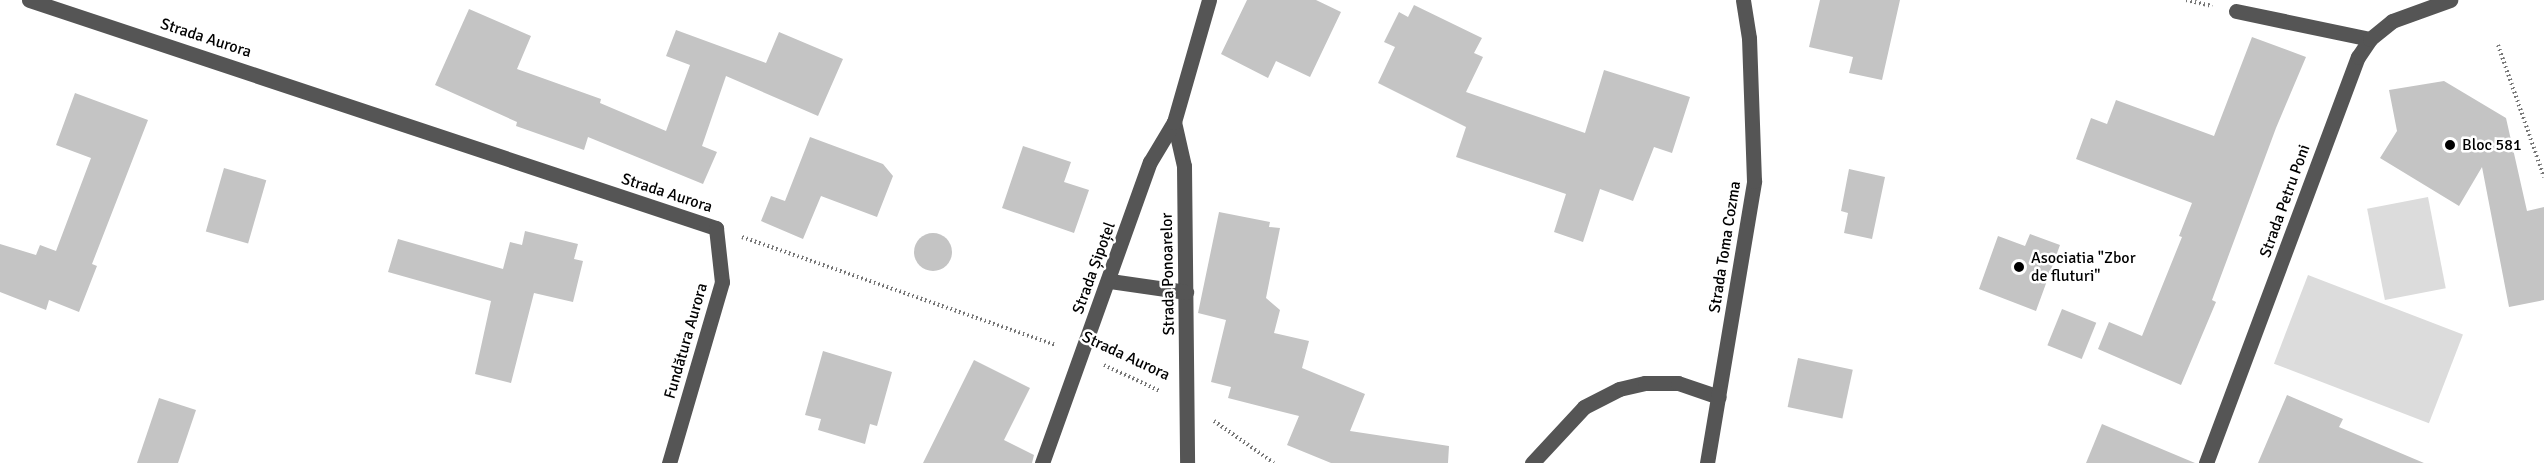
<!DOCTYPE html>
<html>
<head>
<meta charset="utf-8">
<style>
  body { margin:0 }
  #map { position:relative; width:2544px; height:463px; overflow:hidden; background:#fff; font-family:Signika,sans-serif }
  div>[style] { position:absolute }
  [style*='--x'] { left:calc(var(--x)*1px); top:calc(var(--y)*1px); width:calc(var(--w)*1px); rotate:calc(var(--a)*1deg) }
  .green>* { inset:0; background:#dcdcdc; transform-origin:0 0 }
  .building>* { inset:0; background:#c4c4c4; transform-origin:0 0 }
  .round { border-radius:50% }
  .path>* { height:4px; margin-top:-2px; transform-origin:0; background:repeating-linear-gradient(90deg,#777 0 1.5px,transparent 0 4.5px) }
  .minor>* { height:15px; margin:-7.5px; padding:0 7.5px; transform-origin:7.5px; border-radius:7.5px; background:#555 }
  .dots>* { width:16px; height:16px; translate:-50% -50%; box-sizing:border-box; border:3px solid #fff; border-radius:50% }
  span { translate:-50% -50%; white-space:nowrap; text-align:center; line-height:1.15; -webkit-text-stroke:5px #fff; paint-order:stroke }
  .street-label { font-size:16px; color:#000 }
  .poi-label { font-size:16px; color:#000 }
  .left { translate:0 -50%; text-align:left }
</style>
</head>
<body>
<div id="map">
  <div class="green">
    <div style="left:2428px;top:197px;width:93px;height:62px;rotate:79deg"></div>
    <div style="left:2308px;top:275px;width:166px;height:95px;rotate:21deg"></div>
  </div>
  <div class="building">
    <div style="clip-path:polygon(1247px 0,1316px 0,1341px 12px,1310px 77px,1276px 61px,1268px 78px,1221px 54px)"></div>
    <div style="clip-path:polygon(1820px 0,1900px 0,1882px 80px,1849px 73px,1853px 57px,1809px 47px)"></div>
    <div style="clip-path:polygon(1414px 5px,1482px 38px,1474px 53px,1483px 57px,1466px 92px,1585px 133px,1604px 70px,1690px 97px,1672px 153px,1654px 147px,1633px 201px,1600px 189px,1583px 242px,1554px 232px,1566px 194px,1456px 157px,1466px 127px,1378px 83px,1395px 47px,1384px 42px,1399px 12px,1408px 17px)"></div>
    <div style="clip-path:polygon(469px 9px,531px 36px,517px 69px,601px 99px,600px 103px,666px 131px,690px 65px,666px 56px,676px 30px,766px 63px,779px 32px,843px 59px,818px 116px,726px 76px,702px 146px,717px 152px,703px 184px,588px 137px,584px 150px,516px 126px,517px 122px,435px 85px)"></div>
    <div style="clip-path:polygon(2252px 37px,2306px 57px,2276px 128px,2212px 300px,2216px 302px,2181px 385px,2098px 349px,2109px 322px,2142px 336px,2182px 237px,2179px 236px,2192px 203px,2076px 159px,2091px 118px,2107px 124px,2116px 100px,2214px 136px)"></div>
    <div style="clip-path:polygon(2444px 81px,2506px 118px,2527px 211px,2544px 207px,2544px 300px,2509px 307px,2482px 167px,2459px 206px,2380px 158px,2397px 131px,2389px 90px)"></div>
    <div style="clip-path:polygon(75px 93px,148px 120px,92px 264px,97px 266px,79px 312px,49px 300px,46px 310px,0 292px,0 244px,36px 255px,40px 245px,56px 251px,91px 158px,56px 145px)"></div>
    <div style="clip-path:polygon(810px 137px,883px 164px,893px 176px,877px 217px,821px 196px,803px 239px,761px 221px,771px 196px,785px 201px)"></div>
    <div style="clip-path:polygon(1023px 146px,1071px 162px,1064px 182px,1089px 190px,1074px 233px,1002px 208px)"></div>
    <div style="left:224px;top:168px;width:44px;height:66px;rotate:16deg"></div>
    <div style="clip-path:polygon(1849px 169px,1885px 177px,1872px 239px,1844px 233px,1848px 213px,1841px 211px)"></div>
    <div style="clip-path:polygon(1219px 212px,1270px 222px,1269px 227px,1280px 228px,1266px 298px,1280px 310px,1274px 333px,1309px 341px,1302px 368px,1365px 394px,1350px 431px,1449px 446px,1448px 463px,1331px 463px,1287px 445px,1299px 416px,1228px 398px,1231px 387px,1211px 382px,1226px 320px,1198px 313px)"></div>
    <div style="clip-path:polygon(525px 231px,578px 244px,574px 259px,583px 261px,573px 302px,534px 293px,511px 383px,475px 374px,491px 301px,388px 272px,398px 239px,503px 269px,510px 242px,522px 245px)"></div>
    <div class="round" style="left:914px;top:233px;width:38px;height:38px"></div>
    <div style="clip-path:polygon(2030px 234px,2060px 245px,2036px 311px,1979px 289px,1998px 236px,2025px 246px)"></div>
    <div style="left:2062px;top:309px;width:37px;height:39px;rotate:22deg"></div>
    <div style="clip-path:polygon(823px 351px,892px 372px,877px 426px,870px 424px,865px 444px,818px 430px,821px 419px,805px 415px)"></div>
    <div style="left:1798px;top:358px;width:56px;height:50px;rotate:12deg"></div>
    <div style="clip-path:polygon(974px 360px,1030px 388px,1004px 440px,1034px 455px,1032px 463px,923px 463px)"></div>
    <div style="clip-path:polygon(2287px 395px,2343px 419px,2339px 427px,2424px 463px,2258px 463px)"></div>
    <div style="clip-path:polygon(159px 398px,196px 410px,178px 463px,137px 463px)"></div>
    <div style="clip-path:polygon(2102px 424px,2195px 463px,2086px 463px)"></div>
  </div>
  <div class="path">
    <div style="--x:2186;--y:0;--w:27;--a:13"></div>
    <div style="--x:2498;--y:45;--w:140;--a:70.8"></div>
    <div style="--x:742;--y:237;--w:332;--a:19"></div>
    <div style="--x:1104;--y:365;--w:62;--a:24.9"></div>
    <div style="--x:1214;--y:421;--w:73;--a:35"></div>
  </div>
  <div class="minor">
    <div style="--x:29;--y:0;--w:724;--a:18.36"></div>
    <div style="--x:716;--y:228;--w:54;--a:83.7"></div>
    <div style="--x:722;--y:282;--w:189;--a:106.3"></div>
    <div style="--x:2236;--y:11;--w:137;--a:11.8"></div>
    <div style="--x:1174;--y:122;--w:45;--a:77.2"></div>
    <div style="--x:1184;--y:166;--w:297;--a:89.4"></div>
    <div style="--x:1110;--y:281;--w:77;--a:8.2"></div>
    <div style="--x:1042;--y:463;--w:320;--a:-70.3"></div>
    <div style="--x:1150;--y:162;--w:47;--a:-59"></div>
    <div style="--x:1174;--y:122;--w:127;--a:-74"></div>
    <div style="--x:1532;--y:463;--w:76;--a:-47.1"></div>
    <div style="--x:1584;--y:407;--w:39;--a:-27"></div>
    <div style="--x:1619;--y:389;--w:27;--a:-13"></div>
    <div style="--x:1645;--y:383;--w:33;--a:0"></div>
    <div style="--x:1678;--y:383;--w:43;--a:18.9"></div>
    <div style="--x:1707;--y:463;--w:286;--a:-80.5"></div>
    <div style="--x:1754;--y:181;--w:143;--a:-92"></div>
    <div style="--x:1749;--y:38;--w:38;--a:-99"></div>
    <div style="--x:2206;--y:463;--w:434;--a:-69.5"></div>
    <div style="--x:2358;--y:57;--w:22;--a:-56"></div>
    <div style="--x:2370;--y:39;--w:28;--a:-39"></div>
    <div style="--x:2392;--y:21;--w:62;--a:-19.9"></div>
  </div>
  <div class="dots">
    <div style="left:2450px;top:145px;background:#000"></div>
    <div style="left:2019px;top:267px;background:#000"></div>
  </div>
  <div class="street-label">
    <span style="left:206px;top:38px;rotate:18deg">Strada Aurora</span>
    <span style="left:667px;top:193px;rotate:18deg">Strada Aurora</span>
    <span style="left:2285px;top:201px;rotate:-70deg">Strada Petru Poni</span>
    <span style="left:1725px;top:247px;rotate:-81deg">Strada Toma Cozma</span>
    <span style="left:1094px;top:268px;rotate:-70deg">Strada Șipoțel</span>
    <span style="left:1168px;top:274px;rotate:-91deg">Strada Ponoarelor</span>
    <span style="left:686px;top:341px;rotate:-74deg">Fundătura Aurora</span>
    <span style="left:1126px;top:356px;rotate:25deg">Strada Aurora</span>
  </div>
  <div class="poi-label">
    <span class="left" style="left:2462px;top:145px">Bloc 581</span>
    <span class="left" style="left:2031px;top:267px">Asociatia "Zbor<br>de fluturi"</span>
  </div>
</div>
</body>
</html>
